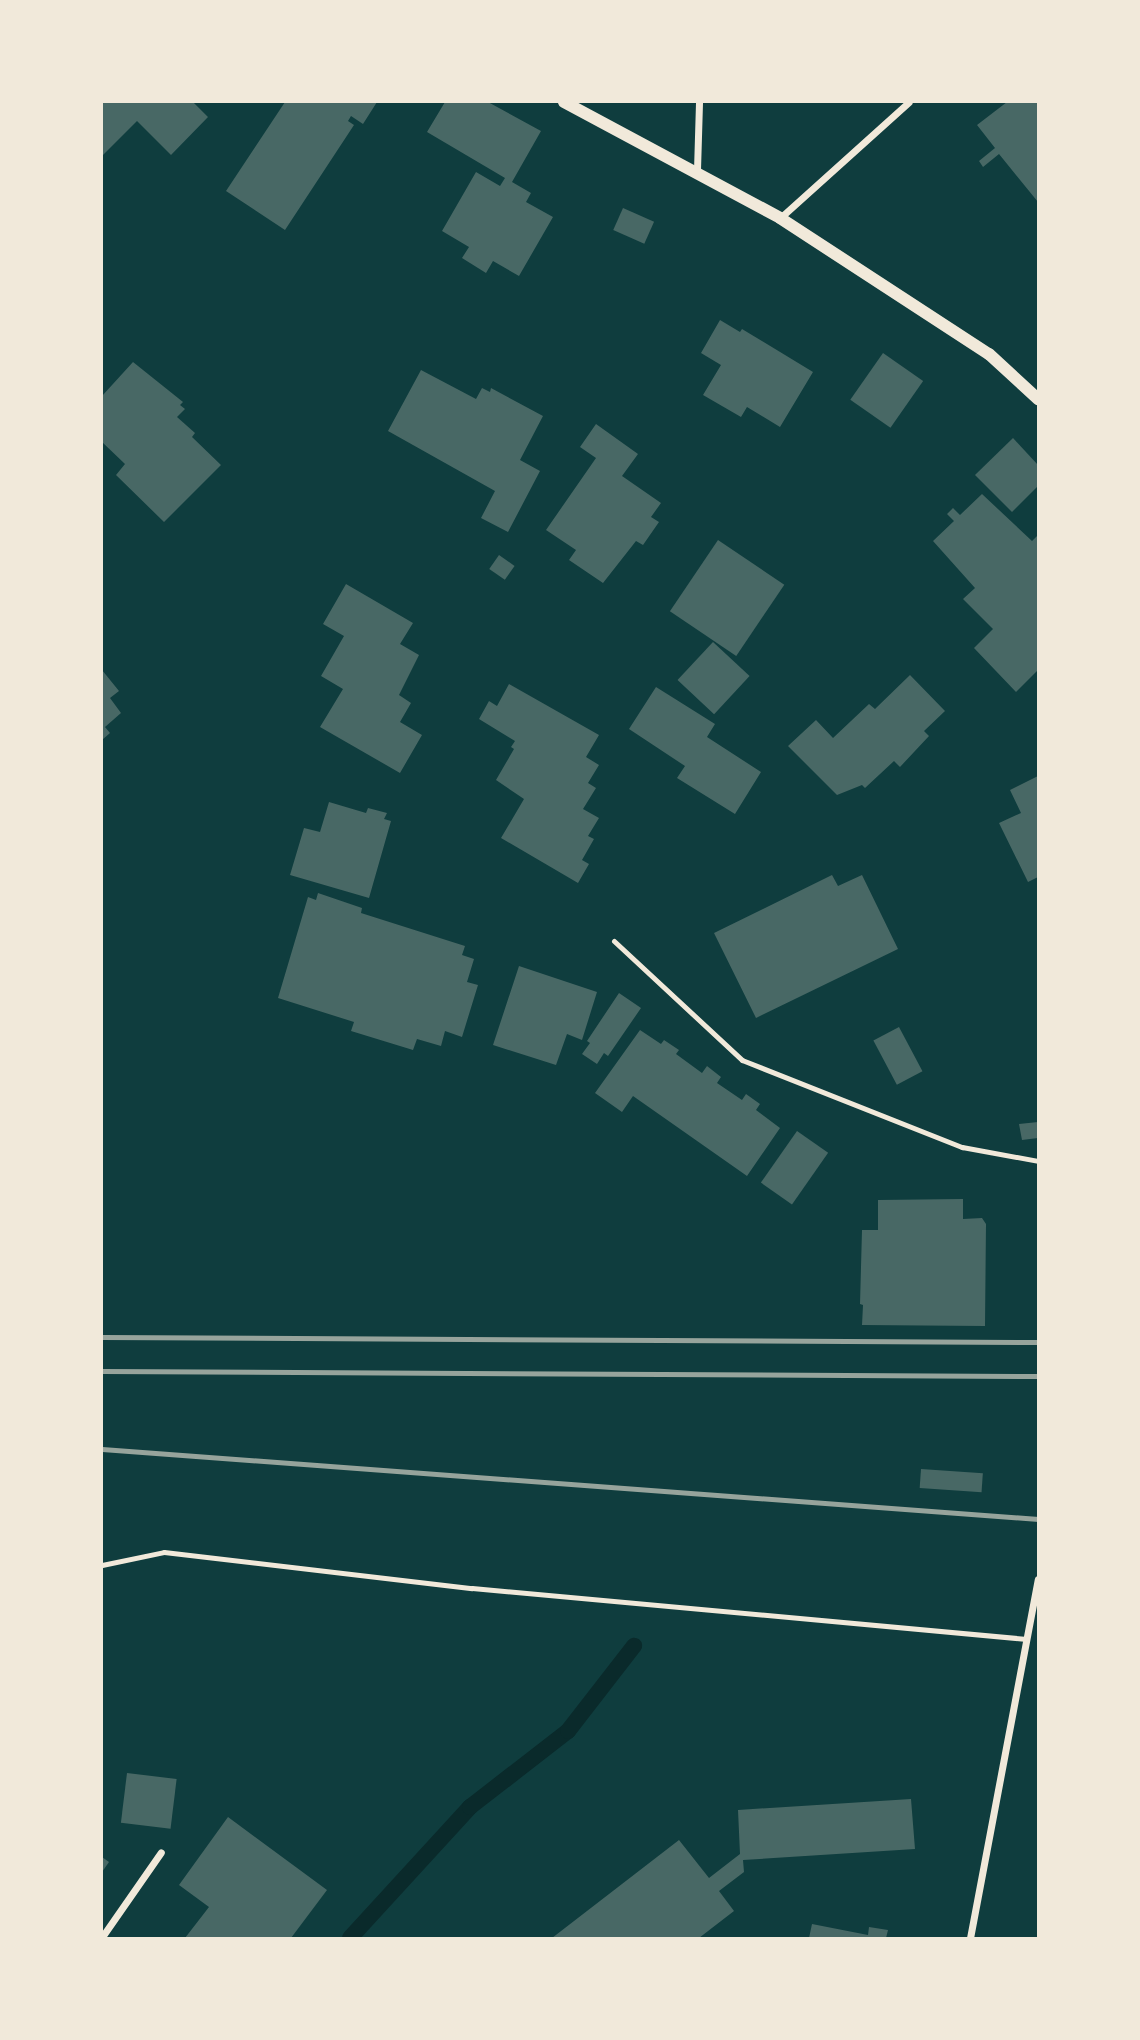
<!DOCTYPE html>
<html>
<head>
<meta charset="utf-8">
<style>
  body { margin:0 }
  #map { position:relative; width:1140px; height:2040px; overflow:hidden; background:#0f3d3e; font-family:"Alegreya Sans",sans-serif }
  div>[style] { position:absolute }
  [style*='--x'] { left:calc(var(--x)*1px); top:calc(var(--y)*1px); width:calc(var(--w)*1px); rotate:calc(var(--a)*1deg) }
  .stream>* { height:16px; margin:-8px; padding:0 8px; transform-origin:8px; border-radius:8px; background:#0a2a2b }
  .building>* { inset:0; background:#486865; transform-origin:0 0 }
  .service>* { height:5px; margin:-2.5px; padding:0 2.5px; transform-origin:2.5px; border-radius:2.5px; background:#f1e9da }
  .minor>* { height:7px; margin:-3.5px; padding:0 3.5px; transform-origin:3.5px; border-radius:3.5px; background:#f1e9da }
  .tertiary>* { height:12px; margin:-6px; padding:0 6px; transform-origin:6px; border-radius:6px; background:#f1e9da }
  .rail>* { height:5px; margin:-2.5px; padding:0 2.5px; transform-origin:2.5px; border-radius:2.5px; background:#97a49c }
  span { translate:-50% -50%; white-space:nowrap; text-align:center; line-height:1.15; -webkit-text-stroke:7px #f1e9da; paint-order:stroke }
  .frame { position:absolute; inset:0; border:103px solid #f1e9da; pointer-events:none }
</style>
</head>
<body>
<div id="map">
  <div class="stream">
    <div style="--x:350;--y:1938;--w:178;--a:-47.5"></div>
    <div style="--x:470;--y:1807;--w:124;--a:-37.8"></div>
    <div style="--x:568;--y:1731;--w:108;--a:-52.2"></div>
  </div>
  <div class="building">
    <div style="clip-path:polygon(102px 102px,193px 102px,208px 117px,171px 155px,137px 121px,102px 156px)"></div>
    <div style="clip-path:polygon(285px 102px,377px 102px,363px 124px,351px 116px,348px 121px,354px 125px,285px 230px,226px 191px)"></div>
    <div style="clip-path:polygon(445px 102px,488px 102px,541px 131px,512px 182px,531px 193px,526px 202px,553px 217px,519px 276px,493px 261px,486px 273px,462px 258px,469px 247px,442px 231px,476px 172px,500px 186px,505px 178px,427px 132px)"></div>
    <div style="clip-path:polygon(1007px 102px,1038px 102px,1038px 202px,999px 154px,983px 167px,979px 161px,995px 148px,977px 125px)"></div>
    <div style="left:623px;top:208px;width:34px;height:24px;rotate:24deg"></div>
    <div style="clip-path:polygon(720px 320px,740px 332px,742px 329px,813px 372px,780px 427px,747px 407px,741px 417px,703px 395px,721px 365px,701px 353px)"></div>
    <div style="left:883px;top:353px;width:49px;height:57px;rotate:35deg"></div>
    <div style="clip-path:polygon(133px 362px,183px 402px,180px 405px,185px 409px,177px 417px,195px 433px,192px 437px,221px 465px,164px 522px,116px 475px,125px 464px,102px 442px,102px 396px)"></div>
    <div style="clip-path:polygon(421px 370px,476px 399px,482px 388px,490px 392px,491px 388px,543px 416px,520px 460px,540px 471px,508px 532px,481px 518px,495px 491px,388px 431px)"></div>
    <div style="clip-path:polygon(596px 424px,638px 454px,622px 476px,661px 503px,651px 517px,659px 522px,643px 545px,636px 541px,603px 583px,569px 560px,576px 550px,546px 530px,596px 458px,580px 447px)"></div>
    <div style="clip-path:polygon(1013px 438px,1038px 465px,1038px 486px,1012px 512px,975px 475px)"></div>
    <div style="clip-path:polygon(982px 494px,1032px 541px,1038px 535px,1038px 670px,1016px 692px,974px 648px,993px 629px,963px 599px,975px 588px,933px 541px,954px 521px,947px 514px,953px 508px,960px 515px)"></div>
    <div style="left:718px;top:540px;width:80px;height:86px;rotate:34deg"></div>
    <div style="left:499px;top:555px;width:19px;height:17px;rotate:35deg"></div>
    <div style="clip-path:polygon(346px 584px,413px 623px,400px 644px,419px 655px,399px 695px,411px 703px,400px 722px,422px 735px,400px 773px,320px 727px,343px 689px,321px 676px,344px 636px,323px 624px)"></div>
    <div style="left:713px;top:642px;width:50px;height:52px;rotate:43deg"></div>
    <div style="clip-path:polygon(102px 670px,119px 691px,110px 698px,121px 713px,105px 727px,110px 733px,102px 740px)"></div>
    <div style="clip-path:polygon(910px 675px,945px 711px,924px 731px,929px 736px,900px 767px,894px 761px,865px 788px,862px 785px,837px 795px,788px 746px,816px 720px,833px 738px,869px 704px,875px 709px)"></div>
    <div style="clip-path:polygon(509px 684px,599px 735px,586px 757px,599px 765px,588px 783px,596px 788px,583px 809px,599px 818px,588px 836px,594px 839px,582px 860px,589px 864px,578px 883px,501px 838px,524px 799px,496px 780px,514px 749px,511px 747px,515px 741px,479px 719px,489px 701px,497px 706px)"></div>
    <div style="clip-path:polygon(656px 687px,715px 724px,707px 737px,761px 772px,735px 814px,677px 778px,685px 766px,629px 729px)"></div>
    <div style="clip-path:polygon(1038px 776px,1038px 877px,1028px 882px,999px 823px,1021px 813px,1010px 790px)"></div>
    <div style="clip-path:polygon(329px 802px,366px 813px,368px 808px,387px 813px,384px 819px,391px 821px,369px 898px,290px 875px,304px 828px,320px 832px)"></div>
    <div style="clip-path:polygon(832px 875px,838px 886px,862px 875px,898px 949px,756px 1018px,714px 933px)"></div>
    <div style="clip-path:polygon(318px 893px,362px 908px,361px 913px,465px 946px,462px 955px,474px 959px,467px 982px,478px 985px,462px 1037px,445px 1031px,441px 1046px,417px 1039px,413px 1050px,351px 1031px,354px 1022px,278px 998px,308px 897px,316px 900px)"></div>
    <div style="clip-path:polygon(519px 966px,597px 992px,582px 1040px,567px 1034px,556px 1065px,493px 1045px)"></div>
    <div style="clip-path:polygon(619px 993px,641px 1008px,608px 1056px,604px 1053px,597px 1064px,582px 1054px,590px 1043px,587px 1041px)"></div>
    <div style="left:899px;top:1027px;width:50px;height:29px;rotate:62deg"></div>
    <div style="clip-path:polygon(640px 1030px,661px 1044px,664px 1040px,679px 1050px,676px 1054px,702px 1073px,707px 1066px,721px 1077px,717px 1083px,742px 1100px,746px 1094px,760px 1104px,756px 1110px,780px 1128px,747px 1176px,633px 1096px,622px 1112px,595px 1093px)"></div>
    <div style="clip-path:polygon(1038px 1122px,1038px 1138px,1022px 1140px,1019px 1124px)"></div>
    <div style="left:797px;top:1131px;width:38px;height:63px;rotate:35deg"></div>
    <div style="clip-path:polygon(963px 1199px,963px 1219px,982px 1218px,986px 1224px,985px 1326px,862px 1325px,863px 1305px,860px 1304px,862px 1230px,878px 1230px,878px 1200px)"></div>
    <div style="left:921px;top:1469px;width:62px;height:19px;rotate:4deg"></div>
    <div style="left:127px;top:1773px;width:50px;height:50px;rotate:7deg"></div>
    <div style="clip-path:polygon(911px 1799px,915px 1849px,743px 1860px,744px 1872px,719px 1891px,734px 1911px,699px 1938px,552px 1938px,679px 1840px,709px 1878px,740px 1854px,738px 1810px)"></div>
    <div style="clip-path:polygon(228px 1817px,327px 1890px,291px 1938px,185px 1938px,209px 1907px,179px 1885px)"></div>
    <div style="clip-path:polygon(102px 1857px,109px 1862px,102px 1872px)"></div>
    <div style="clip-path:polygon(812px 1924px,868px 1935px,869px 1927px,888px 1930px,886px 1938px,809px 1938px)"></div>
  </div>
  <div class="service">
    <div style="--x:614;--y:941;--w:175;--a:42.9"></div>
    <div style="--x:742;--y:1060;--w:237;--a:21.6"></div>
    <div style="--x:962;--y:1147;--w:77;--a:10.4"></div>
    <div style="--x:102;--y:1565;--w:63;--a:-11.8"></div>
    <div style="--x:164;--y:1552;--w:310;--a:6.7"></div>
    <div style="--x:472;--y:1588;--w:557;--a:5.25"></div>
  </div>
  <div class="minor">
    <div style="--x:697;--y:170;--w:68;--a:-88.3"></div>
    <div style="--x:780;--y:218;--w:173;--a:-42"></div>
    <div style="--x:102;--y:1937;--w:103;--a:-55.2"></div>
    <div style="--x:970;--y:1938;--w:365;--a:-79.3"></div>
  </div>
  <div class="tertiary">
    <div style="--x:564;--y:102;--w:245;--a:28.2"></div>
    <div style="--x:780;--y:218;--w:249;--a:33.1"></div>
    <div style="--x:989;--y:354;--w:67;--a:42.6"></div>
  </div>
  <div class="rail">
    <div style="--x:102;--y:1337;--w:936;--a:0.31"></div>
    <div style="--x:102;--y:1371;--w:936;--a:0.31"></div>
    <div style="--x:102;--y:1449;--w:939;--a:4.28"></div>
  </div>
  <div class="frame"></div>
</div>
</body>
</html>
